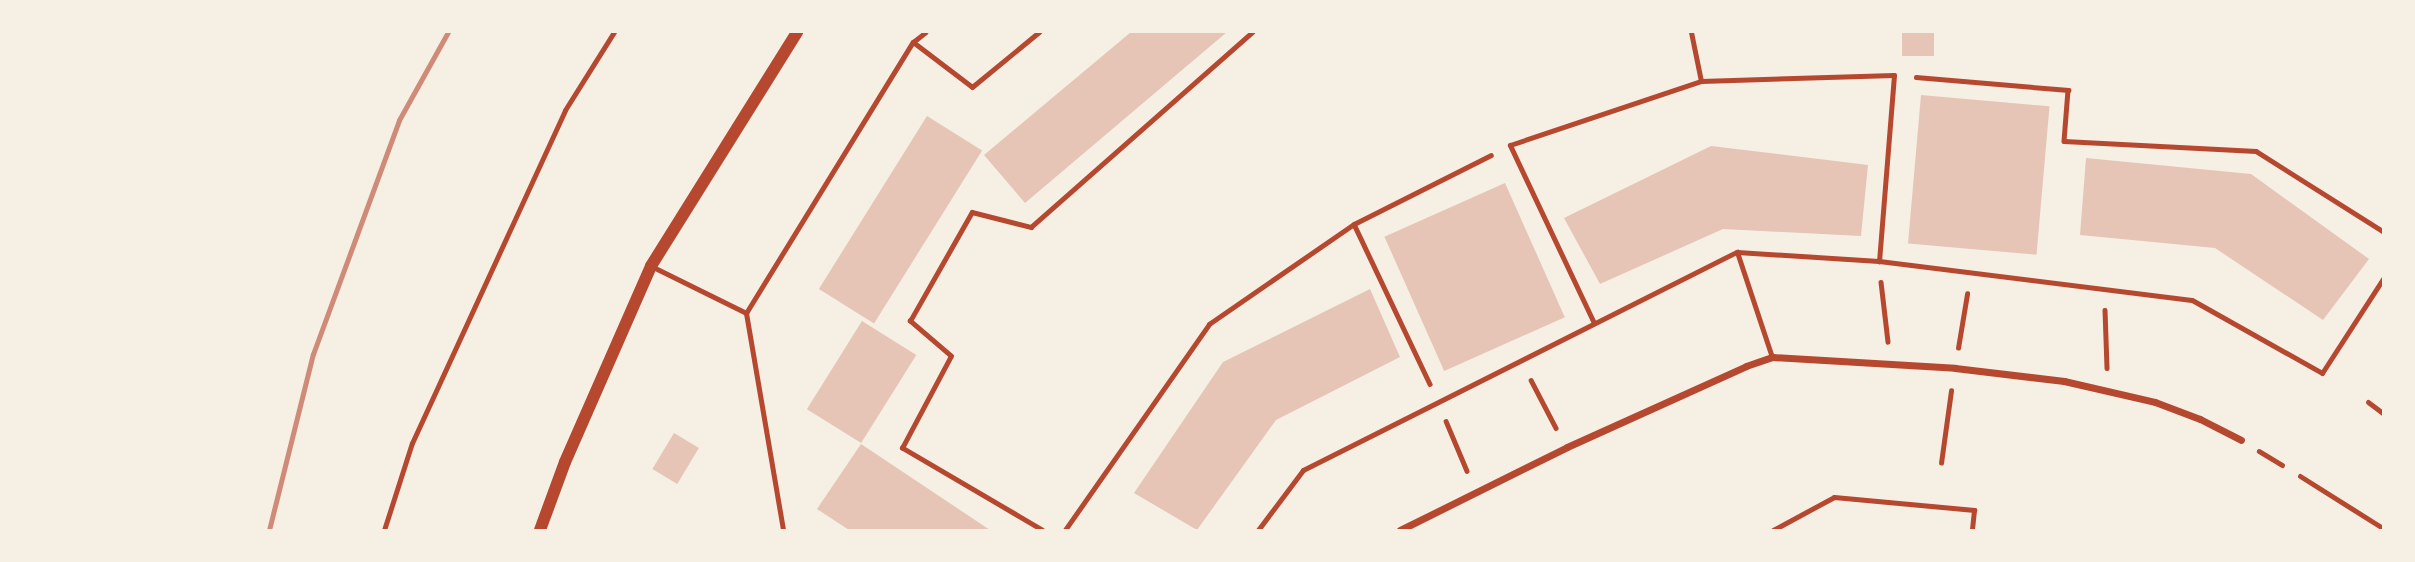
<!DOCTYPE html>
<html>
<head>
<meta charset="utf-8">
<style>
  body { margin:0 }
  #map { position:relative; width:2415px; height:562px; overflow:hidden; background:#f6efe4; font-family:"Alegreya Sans",sans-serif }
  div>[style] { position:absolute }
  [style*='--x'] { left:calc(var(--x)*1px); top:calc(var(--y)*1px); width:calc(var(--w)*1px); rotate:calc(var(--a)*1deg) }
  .building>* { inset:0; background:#e6c5b7; transform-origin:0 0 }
  .path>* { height:4.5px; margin:-2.25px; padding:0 2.25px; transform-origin:2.25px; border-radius:2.25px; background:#b5482f }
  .service>* { height:5px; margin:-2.5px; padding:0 2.5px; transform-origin:2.5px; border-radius:2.5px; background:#b5482f }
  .minor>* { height:7px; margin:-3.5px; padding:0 3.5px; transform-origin:3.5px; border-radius:3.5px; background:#b5482f }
  .tertiary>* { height:12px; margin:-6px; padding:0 6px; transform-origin:6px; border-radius:6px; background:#b5482f }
  .rail>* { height:5px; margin:-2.5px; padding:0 2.5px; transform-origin:2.5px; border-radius:2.5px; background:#cf8b77 }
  span { translate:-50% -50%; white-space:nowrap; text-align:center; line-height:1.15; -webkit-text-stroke:5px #f6efe4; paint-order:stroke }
  .frame { position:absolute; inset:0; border:33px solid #f6efe4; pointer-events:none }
</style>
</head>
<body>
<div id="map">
  <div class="building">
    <div style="clip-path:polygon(1131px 32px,1227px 32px,1025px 203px,984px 155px)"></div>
    <div style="left:1902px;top:32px;width:32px;height:24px"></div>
    <div style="left:1921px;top:95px;width:129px;height:149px;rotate:5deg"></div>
    <div style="left:927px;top:116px;width:65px;height:204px;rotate:32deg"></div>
    <div style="clip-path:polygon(1711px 146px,1868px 165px,1861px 236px,1723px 229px,1600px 284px,1564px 218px)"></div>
    <div style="clip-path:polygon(2086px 158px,2251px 174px,2369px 259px,2323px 320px,2215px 248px,2080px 235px)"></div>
    <div style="left:1505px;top:183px;width:147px;height:132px;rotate:66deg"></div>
    <div style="clip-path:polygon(1370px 289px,1400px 357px,1276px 420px,1197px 530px,1134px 493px,1223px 362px)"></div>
    <div style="left:862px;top:321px;width:64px;height:104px;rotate:32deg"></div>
    <div style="left:674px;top:433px;width:29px;height:42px;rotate:31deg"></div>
    <div style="clip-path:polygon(861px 444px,990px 530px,849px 530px,817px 509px)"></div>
  </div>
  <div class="path">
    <div style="--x:1916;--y:77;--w:153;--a:4.9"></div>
    <div style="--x:2068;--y:90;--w:51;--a:94.5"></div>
    <div style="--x:2064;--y:141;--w:192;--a:3"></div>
    <div style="--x:2256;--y:151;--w:151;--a:32.3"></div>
    <div style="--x:1354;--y:224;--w:177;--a:64.6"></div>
    <div style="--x:1881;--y:282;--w:60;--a:83.3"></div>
    <div style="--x:2105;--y:310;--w:58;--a:88"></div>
    <div style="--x:1958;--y:348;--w:55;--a:-80.5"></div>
    <div style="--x:1531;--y:380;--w:54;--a:62.5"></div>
    <div style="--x:1446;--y:421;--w:54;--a:67.2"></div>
    <div style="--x:2259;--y:451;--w:27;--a:31"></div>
    <div style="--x:1941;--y:463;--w:73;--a:-82.1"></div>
    <div style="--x:1042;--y:530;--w:162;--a:-149.6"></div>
    <div style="--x:902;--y:448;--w:104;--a:-62"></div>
    <div style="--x:951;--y:356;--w:54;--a:-139.5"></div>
    <div style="--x:910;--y:321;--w:125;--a:-60.4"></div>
    <div style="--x:972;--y:212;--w:61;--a:14.3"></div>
    <div style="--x:1031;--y:227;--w:295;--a:-41.4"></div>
    <div style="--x:1065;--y:530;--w:251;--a:-55"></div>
    <div style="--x:1209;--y:324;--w:176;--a:-34.6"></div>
    <div style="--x:1354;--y:224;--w:153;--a:-26.7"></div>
  </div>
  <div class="service">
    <div style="--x:1691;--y:32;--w:50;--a:78.5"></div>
    <div style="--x:913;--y:42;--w:74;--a:37.3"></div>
    <div style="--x:972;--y:87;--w:87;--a:-39.4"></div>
    <div style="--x:1737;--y:252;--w:111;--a:71.6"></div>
    <div style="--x:653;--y:267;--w:104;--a:26.3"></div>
    <div style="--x:746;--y:313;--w:318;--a:-58.4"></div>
    <div style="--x:913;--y:42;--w:16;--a:-38"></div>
    <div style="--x:746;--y:313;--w:220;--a:80.3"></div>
    <div style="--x:1594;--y:323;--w:197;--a:-115.3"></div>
    <div style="--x:1510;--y:145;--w:201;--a:-18.5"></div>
    <div style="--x:1701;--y:81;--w:193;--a:-1.8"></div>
    <div style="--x:1894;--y:75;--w:187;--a:94.6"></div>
    <div style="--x:2368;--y:402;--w:20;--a:37"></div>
    <div style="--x:2300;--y:476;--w:99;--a:32.2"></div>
    <div style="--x:384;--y:530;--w:91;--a:-72.2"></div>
    <div style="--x:412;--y:443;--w:366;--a:-65.3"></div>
    <div style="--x:565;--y:110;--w:92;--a:-57.9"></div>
    <div style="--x:1258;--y:530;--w:75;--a:-53.1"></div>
    <div style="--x:1303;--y:470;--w:486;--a:-26.7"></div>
    <div style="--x:1737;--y:252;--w:142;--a:3.6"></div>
    <div style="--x:1879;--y:261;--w:315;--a:7.1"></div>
    <div style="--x:2192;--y:300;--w:149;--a:29.3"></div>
    <div style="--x:2322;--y:373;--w:114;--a:-57.1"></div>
    <div style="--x:1773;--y:530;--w:69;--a:-28.4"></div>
    <div style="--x:1834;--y:497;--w:141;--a:5.3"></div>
    <div style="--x:1974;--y:510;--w:20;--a:96"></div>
  </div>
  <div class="minor">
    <div style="--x:1400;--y:530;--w:186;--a:-26.4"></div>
    <div style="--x:1567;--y:447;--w:196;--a:-24.3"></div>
    <div style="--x:1746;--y:366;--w:28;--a:-19"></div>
    <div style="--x:1772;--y:357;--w:183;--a:3.4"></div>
    <div style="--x:1955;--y:368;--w:110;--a:6.8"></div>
    <div style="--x:2064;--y:381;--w:93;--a:13"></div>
    <div style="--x:2155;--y:402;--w:48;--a:20.7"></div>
    <div style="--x:2200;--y:419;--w:46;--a:27.1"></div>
  </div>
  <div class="tertiary">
    <div style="--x:540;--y:530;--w:72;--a:-69.8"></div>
    <div style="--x:565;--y:462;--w:214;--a:-66.3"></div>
    <div style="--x:651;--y:266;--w:276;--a:-58"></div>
  </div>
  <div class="rail">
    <div style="--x:269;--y:530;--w:181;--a:-76"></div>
    <div style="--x:313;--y:354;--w:249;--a:-69.8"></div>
    <div style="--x:399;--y:120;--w:101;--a:-60.9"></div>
  </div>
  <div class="frame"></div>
</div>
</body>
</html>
